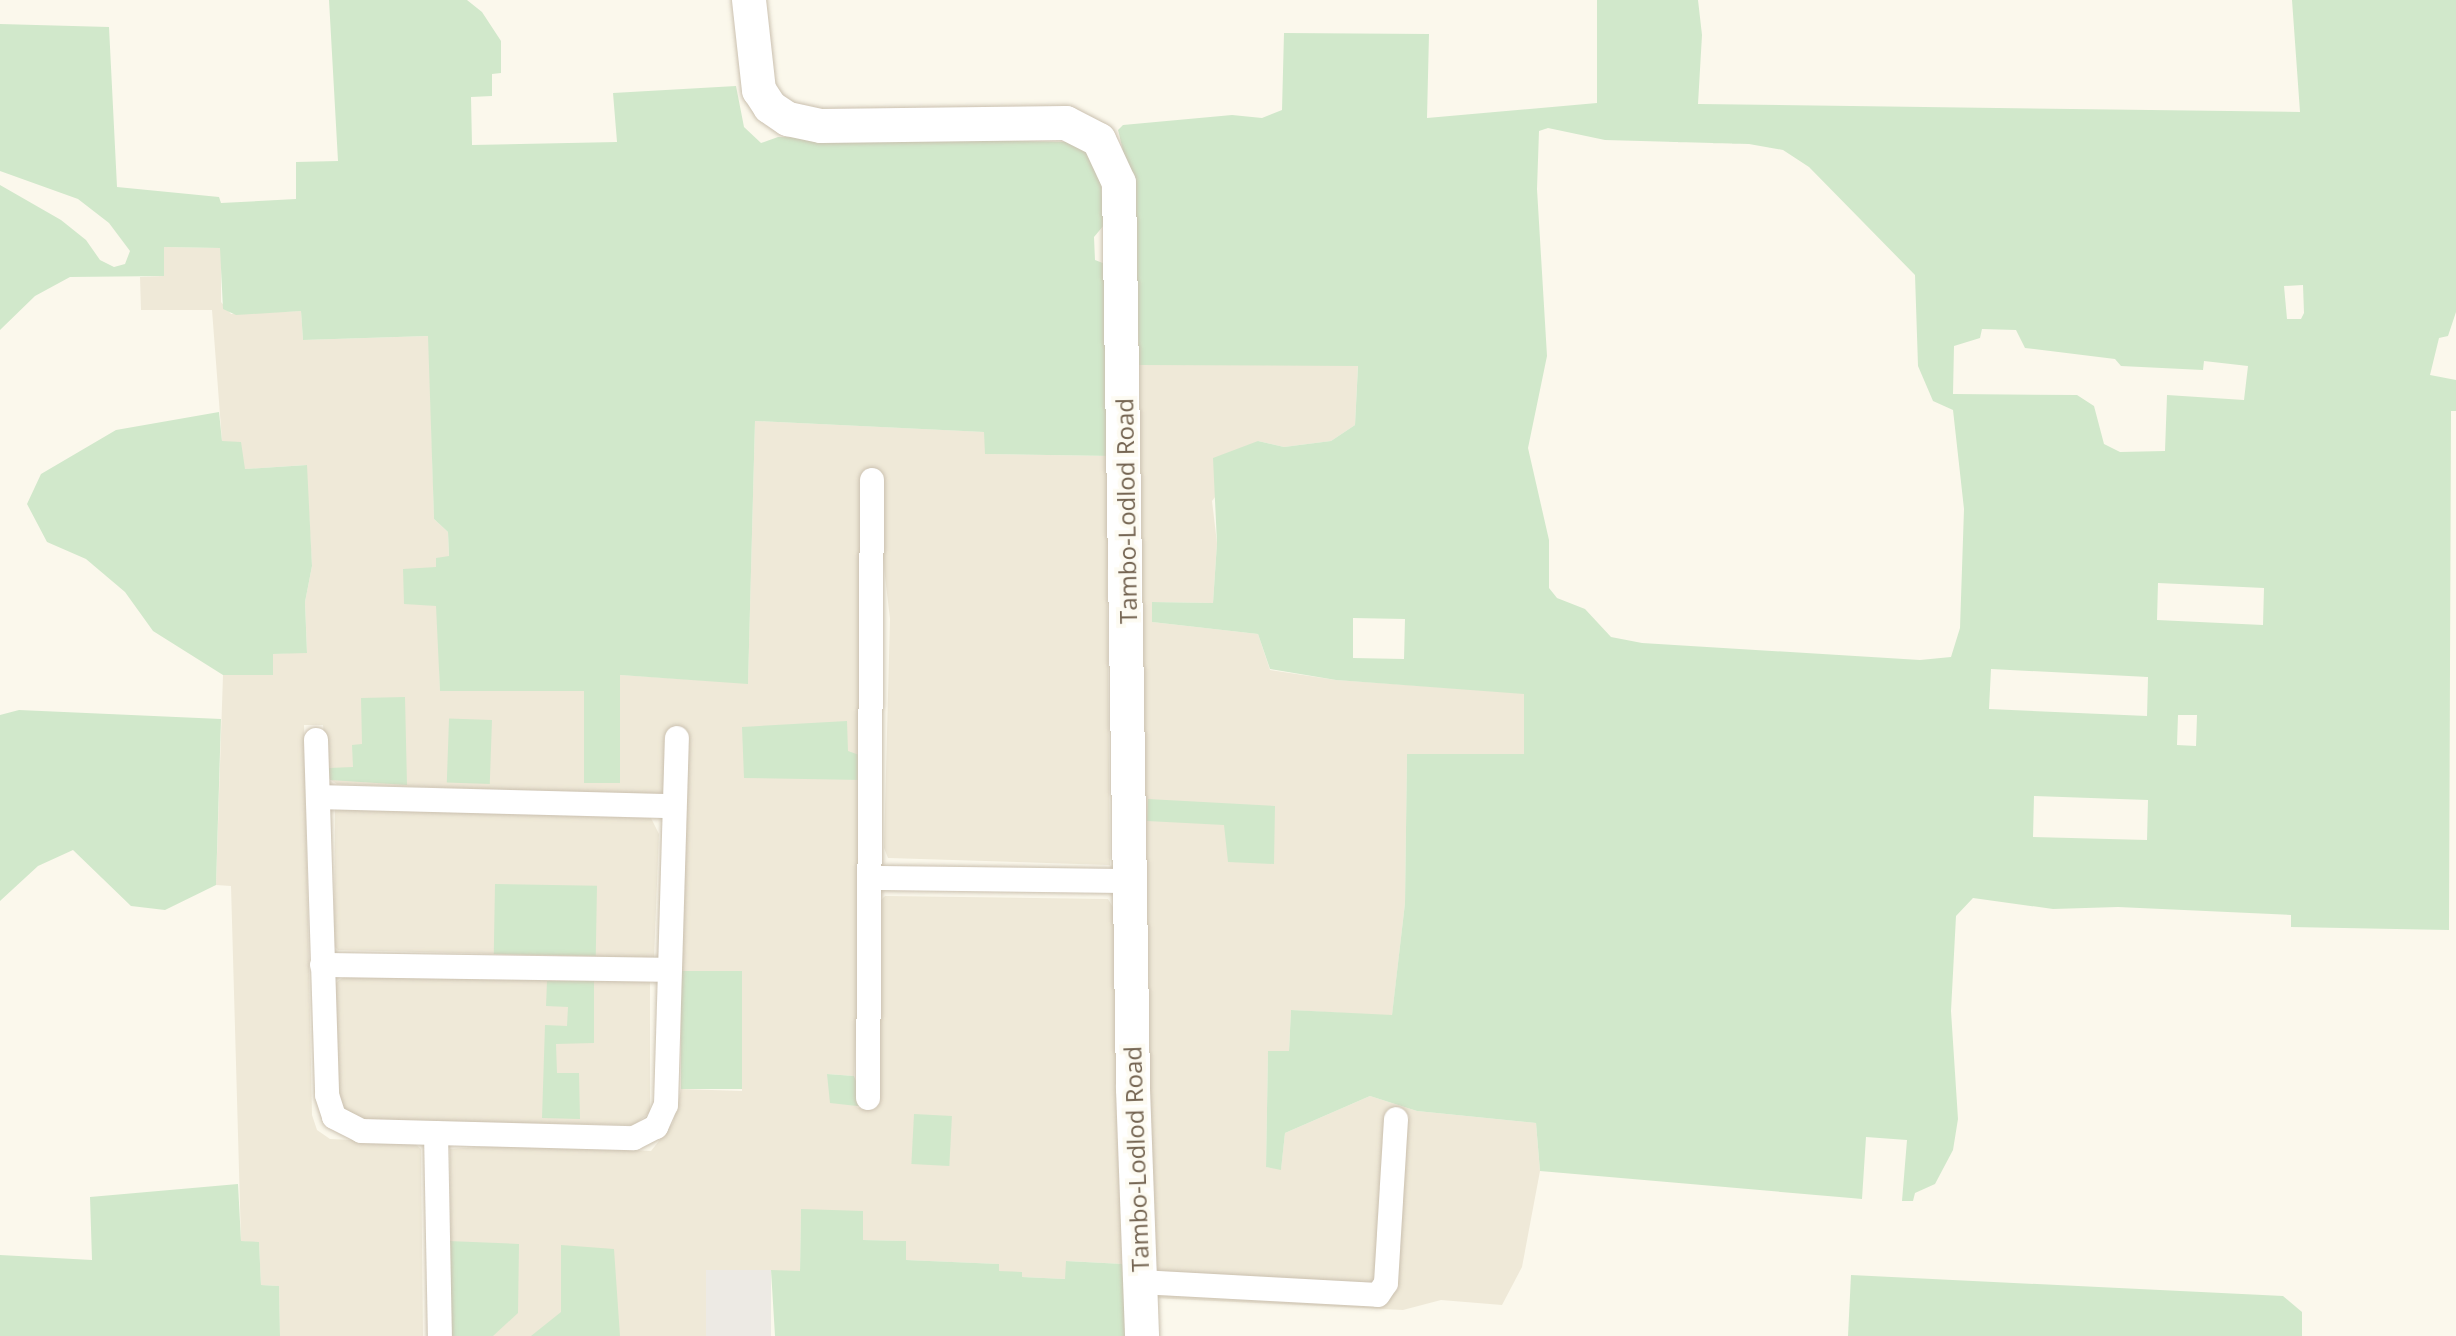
<!DOCTYPE html>
<html>
<head>
<meta charset="utf-8">
<style>
  body { margin:0 }
  #map { position:relative; width:2456px; height:1336px; overflow:hidden; background:#fbf8ec; font-family:"Open Sans",sans-serif }
  div>[style] { position:absolute }
  [style*='--x'] { left:calc(var(--x)*1px); top:calc(var(--y)*1px); width:calc(var(--w)*1px); rotate:calc(var(--a)*1deg) }
  .residential>* { inset:0; background:#efe9d8 }
  .industrial>* { inset:0; background:#edeae4; transform-origin:0 0 }
  .green>* { inset:0; background:#d1e8cb; transform-origin:0 0 }
  .roads { filter:drop-shadow(0 0 2px #cac0af) drop-shadow(0 0 2px #cac0af) }
  .street>* { height:24px; margin:-12px; padding:0 12px; transform-origin:12px; border-radius:12px; background:#fff }
  .secondary>* { height:34px; margin:-17px; padding:0 17px; transform-origin:17px; border-radius:17px; background:#fff }
  span { translate:-50% -50%; white-space:nowrap; text-align:center; line-height:1.15; -webkit-text-stroke:8px #fdfbf2; paint-order:stroke }
  .street-label { font-size:24px; color:#746451 }
</style>
</head>
<body>
<div id="map">
  <div class="residential">
    <div style="clip-path:polygon(163px 247px,221px 248px,221px 302px,231px 314px,301px 311px,303px 340px,429px 336px,434px 519px,448px 532px,449px 557px,437px 567px,440px 691px,584px 691px,584px 783px,620px 782px,620px 675px,748px 683px,755px 421px,985px 432px,986px 454px,1112px 456px,1115px 567px,1107px 570px,1110px 865px,888px 858px,884px 848px,890px 619px,881px 542px,854px 1076px,827px 1074px,858px 1108px,880px 1100px,880px 901px,885px 896px,1108px 899px,1114px 909px,1123px 1264px,1067px 1261px,1066px 1279px,1022px 1277px,999px 1271px,998px 1264px,906px 1260px,906px 1241px,863px 1240px,801px 1210px,800px 1271px,707px 1271px,707px 1336px,451px 1336px,450px 1149px,519px 1144px,651px 1151px,673px 1123px,681px 1089px,742px 1091px,741px 971px,681px 971px,664px 795px,337px 784px,328px 778px,323px 725px,304px 725px,312px 1115px,317px 1130px,330px 1139px,414px 1143px,421px 1149px,423px 1336px,280px 1336px,279px 1286px,261px 1285px,259px 1243px,241px 1241px,231px 886px,216px 885px,223px 675px,272px 675px,273px 654px,307px 652px,305px 602px,312px 566px,306px 465px,245px 469px,222px 441px,212px 310px,141px 310px,140px 277px,163px 276px)"></div>
    <div style="clip-path:polygon(1249px 363px,1358px 365px,1355px 425px,1331px 441px,1284px 447px,1258px 441px,1212px 501px,1217px 543px,1213px 603px,1152px 602px,1152px 622px,1258px 634px,1270px 670px,1336px 680px,1524px 693px,1524px 754px,1407px 754px,1405px 903px,1392px 1016px,1291px 1010px,1289px 1051px,1268px 1052px,1266px 1167px,1281px 1169px,1285px 1133px,1370px 1096px,1417px 1111px,1536px 1123px,1540px 1171px,1522px 1267px,1502px 1305px,1441px 1300px,1403px 1310px,1153px 1298px,1139px 365px)"></div>
    <div style="clip-path:polygon(335px 809px,651px 818px,659px 834px,654px 958px,338px 950px,334px 946px)"></div>
    <div style="clip-path:polygon(344px 977px,650px 980px,650px 1112px,634px 1125px,354px 1120px,338px 1109px,334px 984px)"></div>
  </div>
  <div class="industrial">
    <div style="left:706px;top:1270px;width:65px;height:66px"></div>
  </div>
  <div class="green">
    <div style="clip-path:polygon(329px 0,467px 0,482px 12px,501px 41px,501px 73px,492px 74px,492px 96px,471px 97px,472px 145px,617px 142px,613px 93px,736px 86px,744px 127px,761px 143px,778px 137px,1069px 142px,1089px 149px,1100px 171px,1104px 225px,1094px 237px,1095px 260px,1108px 265px,1112px 456px,985px 454px,984px 432px,755px 421px,748px 684px,620px 675px,620px 783px,584px 783px,584px 691px,440px 691px,436px 606px,404px 604px,403px 569px,436px 567px,436px 558px,449px 556px,448px 532px,434px 519px,428px 336px,303px 340px,301px 311px,236px 315px,223px 309px,220px 248px,164px 247px,164px 276px,70px 277px,35px 296px,0 330px,0 185px,61px 220px,86px 240px,100px 260px,114px 267px,125px 264px,130px 251px,109px 223px,78px 199px,0 171px,0 24px,109px 27px,117px 187px,219px 197px,221px 203px,296px 199px,296px 162px,338px 161px)"></div>
    <div style="clip-path:polygon(evenodd,1597px 0,1698px 0,1702px 35px,1698px 104px,2300px 112px,2292px 0,2456px 0,2456px 312px,2448px 336px,2439px 338px,2430px 375px,2456px 380px,2456px 411px,2451px 411px,2449px 930px,2291px 927px,2291px 915px,2118px 907px,2053px 909px,1973px 898px,1956px 916px,1951px 1011px,1958px 1119px,1953px 1150px,1935px 1184px,1915px 1193px,1913px 1201px,1902px 1201px,1907px 1140px,1866px 1137px,1862px 1199px,1851px 1198px,1540px 1171px,1536px 1123px,1417px 1111px,1370px 1096px,1285px 1133px,1281px 1170px,1266px 1167px,1268px 1051px,1289px 1051px,1291px 1010px,1392px 1015px,1405px 903px,1407px 754px,1524px 754px,1524px 694px,1336px 680px,1270px 669px,1258px 634px,1152px 622px,1152px 602px,1213px 603px,1217px 543px,1213px 458px,1258px 441px,1284px 447px,1331px 441px,1355px 425px,1358px 366px,1139px 365px,1135px 200px,1118px 130px,1123px 125px,1232px 115px,1262px 118px,1282px 110px,1284px 33px,1429px 34px,1427px 118px,1597px 103px,1597px 0,1548px 128px,1605px 140px,1749px 144px,1783px 150px,1809px 167px,1915px 275px,1918px 366px,1933px 401px,1953px 410px,1964px 509px,1960px 628px,1951px 657px,1920px 660px,1642px 643px,1611px 637px,1585px 609px,1557px 598px,1549px 588px,1549px 540px,1528px 448px,1547px 356px,1537px 189px,1539px 131px,1548px 128px,1597px 0,2303px 285px,2304px 313px,2301px 319px,2287px 319px,2284px 286px,2303px 285px,1597px 0,1982px 329px,2016px 330px,2025px 348px,2115px 359px,2121px 366px,2203px 370px,2204px 361px,2248px 366px,2244px 400px,2167px 395px,2165px 451px,2120px 452px,2104px 444px,2094px 406px,2077px 395px,1953px 394px,1954px 346px,1980px 338px,1982px 329px,1597px 0,2158px 583px,2264px 588px,2263px 625px,2157px 620px,2158px 583px,1597px 0,1353px 618px,1405px 619px,1404px 659px,1353px 658px,1353px 618px,1597px 0,1991px 669px,2148px 677px,2147px 716px,1989px 709px,1991px 669px,1597px 0,2178px 715px,2197px 715px,2196px 746px,2177px 745px,2178px 715px,1597px 0,2034px 796px,2148px 800px,2147px 840px,2033px 837px,2034px 796px)"></div>
    <div style="clip-path:polygon(219px 412px,222px 441px,241px 442px,245px 469px,307px 465px,312px 566px,305px 602px,307px 653px,273px 654px,273px 675px,223px 675px,153px 631px,125px 592px,86px 559px,47px 542px,27px 504px,41px 474px,116px 430px)"></div>
    <div style="clip-path:polygon(405px 697px,407px 785px,330px 780px,329px 768px,353px 767px,352px 745px,362px 744px,361px 698px)"></div>
    <div style="clip-path:polygon(19px 710px,221px 719px,216px 885px,165px 910px,131px 906px,73px 850px,38px 866px,0 901px,0 715px)"></div>
    <div style="left:492px;top:720px;width:64px;height:43px;rotate:92deg"></div>
    <div style="clip-path:polygon(847px 721px,848px 751px,862px 756px,863px 780px,744px 778px,742px 727px)"></div>
    <div style="clip-path:polygon(1148px 799px,1275px 806px,1274px 864px,1228px 862px,1224px 825px,1147px 821px)"></div>
    <div style="left:495px;top:884px;width:102px;height:70px;rotate:1deg"></div>
    <div style="left:681px;top:971px;width:61px;height:118px"></div>
    <div style="clip-path:polygon(547px 981px,594px 981px,594px 1043px,556px 1044px,557px 1073px,579px 1073px,580px 1119px,542px 1118px,545px 1025px,567px 1026px,568px 1007px,546px 1006px)"></div>
    <div style="clip-path:polygon(827px 1074px,854px 1076px,866px 1107px,830px 1103px)"></div>
    <div style="left:914px;top:1114px;width:38px;height:50px;rotate:3deg"></div>
    <div style="clip-path:polygon(238px 1184px,241px 1241px,259px 1242px,261px 1285px,279px 1286px,280px 1336px,0 1336px,0 1255px,92px 1260px,90px 1197px)"></div>
    <div style="clip-path:polygon(801px 1209px,863px 1211px,863px 1240px,906px 1241px,906px 1260px,999px 1264px,999px 1271px,1022px 1272px,1022px 1277px,1065px 1279px,1066px 1261px,1123px 1264px,1127px 1336px,775px 1336px,771px 1270px,800px 1271px)"></div>
    <div style="clip-path:polygon(448px 1241px,519px 1244px,518px 1313px,493px 1336px,452px 1336px)"></div>
    <div style="clip-path:polygon(561px 1245px,614px 1249px,620px 1336px,531px 1336px,561px 1312px)"></div>
    <div style="clip-path:polygon(1851px 1275px,2283px 1296px,2302px 1312px,2302px 1336px,1848px 1336px)"></div>
  </div>
  <div class="roads">
    <div class="street">
      <div style="--x:316;--y:740;--w:355;--a:88.2"></div>
      <div style="--x:327;--y:1095;--w:23;--a:72"></div>
      <div style="--x:334;--y:1117;--w:30;--a:27"></div>
      <div style="--x:361;--y:1131;--w:273;--a:1.5"></div>
      <div style="--x:634;--y:1138;--w:25;--a:-27"></div>
      <div style="--x:656;--y:1127;--w:24;--a:-66"></div>
      <div style="--x:666;--y:1105;--w:367;--a:-88.3"></div>
      <div style="--x:319;--y:797;--w:353;--a:1.5"></div>
      <div style="--x:873;--y:878;--w:257;--a:0.7"></div>
      <div style="--x:322;--y:965;--w:345;--a:0.8"></div>
      <div style="--x:868;--y:1098;--w:618;--a:-89.63"></div>
      <div style="--x:436;--y:1133;--w:203;--a:88.9"></div>
      <div style="--x:1140;--y:1282;--w:238;--a:3.1"></div>
      <div style="--x:1378;--y:1295;--w:14;--a:-56"></div>
      <div style="--x:1386;--y:1283;--w:164;--a:-86.5"></div>
    </div>
    <div class="secondary">
      <div style="--x:749;--y:0;--w:91;--a:83.7"></div>
      <div style="--x:759;--y:90;--w:20;--a:57"></div>
      <div style="--x:770;--y:107;--w:22;--a:34"></div>
      <div style="--x:788;--y:119;--w:34;--a:12"></div>
      <div style="--x:821;--y:126;--w:245;--a:-0.7"></div>
      <div style="--x:1066;--y:123;--w:37;--a:27"></div>
      <div style="--x:1099;--y:140;--w:47;--a:65.1"></div>
      <div style="--x:1119;--y:183;--w:906;--a:89.11"></div>
      <div style="--x:1133;--y:1089;--w:247;--a:87.9"></div>
    </div>
  </div>
  <div class="street-label">
    <span style="left:1126px;top:511px;rotate:-91deg">Tambo-Lodlod Road</span>
    <span style="left:1136px;top:1159px;rotate:-92deg">Tambo-Lodlod Road</span>
  </div>
</div>
</body>
</html>
